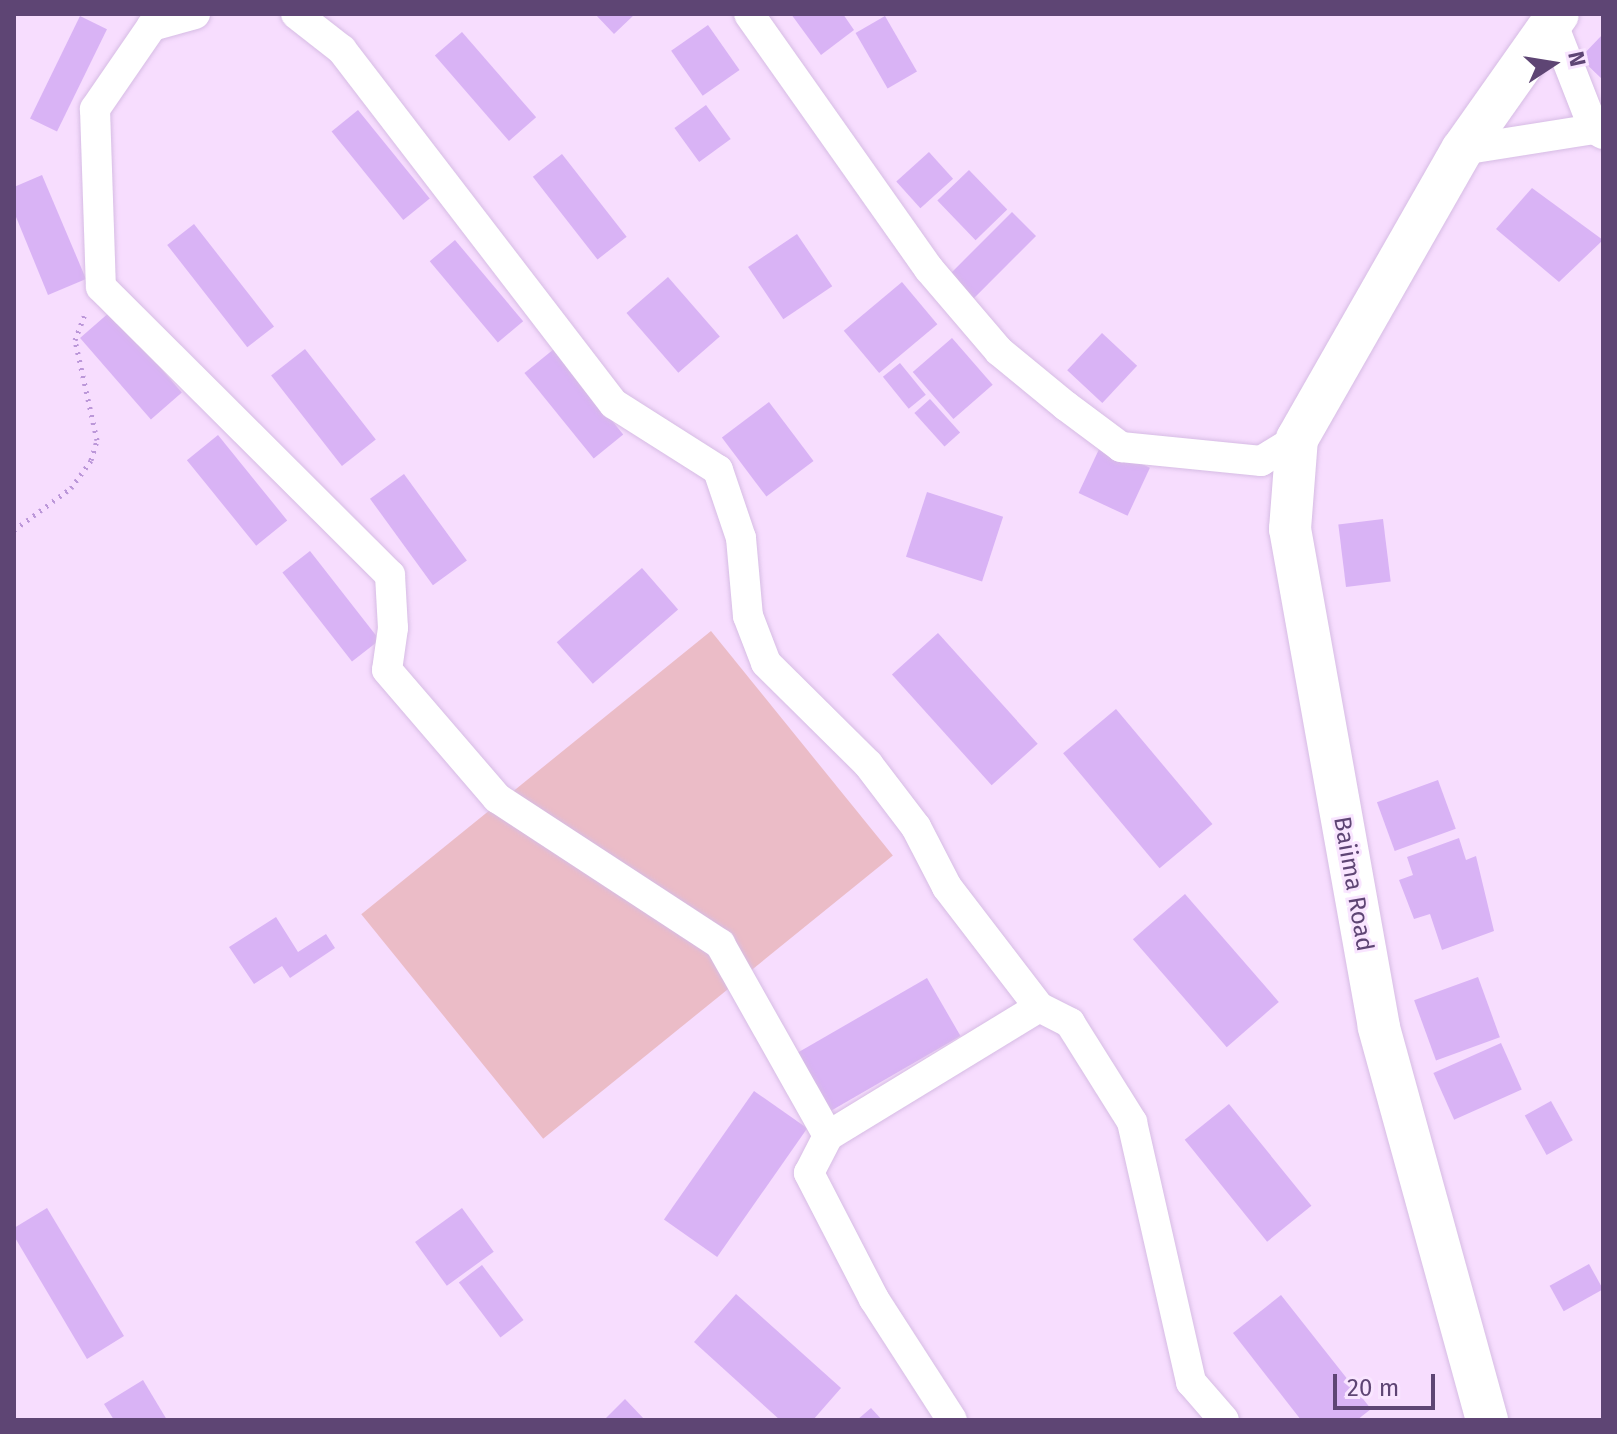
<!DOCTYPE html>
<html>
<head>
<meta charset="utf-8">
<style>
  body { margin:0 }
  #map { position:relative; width:1617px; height:1434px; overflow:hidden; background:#f7ddfe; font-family:"Fira Sans",sans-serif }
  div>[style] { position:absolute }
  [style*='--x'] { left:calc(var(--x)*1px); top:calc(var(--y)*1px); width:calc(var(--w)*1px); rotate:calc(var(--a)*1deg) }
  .green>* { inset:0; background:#ebbcc7; transform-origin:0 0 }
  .building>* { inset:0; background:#d9b3f5; transform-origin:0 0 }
  .path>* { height:5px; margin-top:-2.5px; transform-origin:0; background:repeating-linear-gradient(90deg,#bc97d9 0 2px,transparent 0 8px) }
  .roads { filter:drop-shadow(0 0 2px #d6bce4) drop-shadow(0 0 2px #d6bce4) }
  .street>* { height:30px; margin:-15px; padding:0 15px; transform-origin:15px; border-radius:15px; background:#fff }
  .secondary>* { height:42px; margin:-21px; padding:0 21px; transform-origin:21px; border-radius:21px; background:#fff }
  span { translate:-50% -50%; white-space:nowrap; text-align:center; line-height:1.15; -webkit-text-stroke:6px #f9e5ff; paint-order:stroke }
  .street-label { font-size:24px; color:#5e4574 }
  .frame { position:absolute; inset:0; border:16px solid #5e4574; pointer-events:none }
  .north { position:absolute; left:1513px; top:24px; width:80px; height:80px; -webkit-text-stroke:6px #f9e5ff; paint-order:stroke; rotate:78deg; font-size:22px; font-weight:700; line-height:32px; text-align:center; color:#5e4574 }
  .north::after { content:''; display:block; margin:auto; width:28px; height:36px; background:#5e4574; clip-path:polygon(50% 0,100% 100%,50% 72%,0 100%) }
  .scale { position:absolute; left:1333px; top:1374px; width:102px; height:36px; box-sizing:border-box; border:4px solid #5e4574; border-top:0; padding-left:10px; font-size:24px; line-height:28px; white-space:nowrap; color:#5e4574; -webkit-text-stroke:6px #f9e5ff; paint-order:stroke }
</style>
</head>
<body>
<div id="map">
  <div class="green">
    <div style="left:711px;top:631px;width:289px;height:450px;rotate:51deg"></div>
  </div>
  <div class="building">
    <div style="clip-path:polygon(595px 14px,635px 14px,614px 34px)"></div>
    <div style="clip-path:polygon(791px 14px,843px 14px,854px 30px,821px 55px)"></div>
    <div style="left:80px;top:16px;width:30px;height:114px;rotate:26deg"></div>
    <div style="left:885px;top:16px;width:64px;height:34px;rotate:60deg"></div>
    <div style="left:708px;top:25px;width:55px;height:45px;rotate:55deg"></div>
    <div style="left:462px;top:32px;width:113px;height:36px;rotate:49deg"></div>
    <div style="clip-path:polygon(1603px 34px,1603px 80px,1580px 58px)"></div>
    <div style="left:706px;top:105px;width:42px;height:39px;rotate:54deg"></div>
    <div style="left:358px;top:110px;width:114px;height:34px;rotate:51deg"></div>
    <div style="left:929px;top:152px;width:36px;height:44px;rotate:48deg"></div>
    <div style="left:562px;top:154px;width:105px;height:37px;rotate:52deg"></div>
    <div style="left:969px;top:170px;width:55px;height:44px;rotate:46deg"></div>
    <div style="clip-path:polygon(42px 175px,86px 279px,48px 295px,14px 212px,14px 187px)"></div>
    <div style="clip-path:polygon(1532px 188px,1603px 240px,1559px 282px,1496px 229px)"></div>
    <div style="left:1012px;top:212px;width:34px;height:90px;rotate:45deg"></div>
    <div style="left:194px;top:224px;width:130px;height:34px;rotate:52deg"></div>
    <div style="left:797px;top:234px;width:63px;height:59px;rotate:56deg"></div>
    <div style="left:455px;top:240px;width:106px;height:33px;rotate:50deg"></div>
    <div style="left:668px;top:277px;width:79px;height:55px;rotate:49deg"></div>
    <div style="left:902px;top:282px;width:55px;height:76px;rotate:50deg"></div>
    <div style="left:111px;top:311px;width:108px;height:41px;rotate:49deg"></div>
    <div style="left:1102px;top:333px;width:48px;height:51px;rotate:43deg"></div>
    <div style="left:952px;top:338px;width:62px;height:52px;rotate:49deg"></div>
    <div style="left:305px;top:349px;width:115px;height:43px;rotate:52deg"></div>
    <div style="left:554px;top:349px;width:110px;height:38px;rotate:51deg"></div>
    <div style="left:900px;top:363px;width:41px;height:22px;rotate:51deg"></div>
    <div style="left:930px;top:399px;width:45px;height:21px;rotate:48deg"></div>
    <div style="left:769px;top:402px;width:74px;height:59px;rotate:53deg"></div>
    <div style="left:218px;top:435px;width:110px;height:40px;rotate:51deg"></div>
    <div style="left:1101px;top:445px;width:54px;height:53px;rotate:25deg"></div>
    <div style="left:404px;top:474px;width:107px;height:42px;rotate:54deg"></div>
    <div style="left:927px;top:492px;width:80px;height:68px;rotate:18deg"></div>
    <div style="left:1383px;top:519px;width:63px;height:45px;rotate:83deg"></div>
    <div style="left:310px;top:551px;width:113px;height:35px;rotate:52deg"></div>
    <div style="left:642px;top:568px;width:55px;height:113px;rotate:49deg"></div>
    <div style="left:938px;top:633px;width:149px;height:62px;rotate:48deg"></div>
    <div style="left:1116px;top:709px;width:150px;height:69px;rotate:50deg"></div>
    <div style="left:1438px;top:780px;width:52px;height:65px;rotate:70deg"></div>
    <div style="clip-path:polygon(1459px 838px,1466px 860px,1476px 856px,1494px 931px,1442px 950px,1430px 914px,1414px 919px,1399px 880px,1413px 875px,1407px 857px)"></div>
    <div style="left:1185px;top:894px;width:143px;height:69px;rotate:49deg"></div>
    <div style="clip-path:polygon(276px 917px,298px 952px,326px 934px,335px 948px,290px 978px,282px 966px,254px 984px,229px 947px)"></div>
    <div style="left:1478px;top:977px;width:64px;height:68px;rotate:70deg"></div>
    <div style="left:927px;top:978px;width:67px;height:152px;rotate:60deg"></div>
    <div style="left:1501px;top:1043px;width:51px;height:74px;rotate:66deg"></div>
    <div style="left:754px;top:1091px;width:65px;height:157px;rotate:35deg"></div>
    <div style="left:1551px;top:1101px;width:45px;height:30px;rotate:61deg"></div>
    <div style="left:1229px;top:1104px;width:131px;height:57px;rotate:51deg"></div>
    <div style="clip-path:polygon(47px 1208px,124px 1336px,87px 1359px,14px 1236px,14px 1228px)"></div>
    <div style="left:462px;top:1208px;width:54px;height:58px;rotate:54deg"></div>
    <div style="left:1589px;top:1264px;width:29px;height:45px;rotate:61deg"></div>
    <div style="left:482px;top:1265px;width:69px;height:29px;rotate:53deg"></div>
    <div style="clip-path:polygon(736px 1294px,841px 1388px,813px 1420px,780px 1420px,694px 1342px)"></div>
    <div style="clip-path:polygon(1281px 1295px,1371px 1409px,1357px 1420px,1301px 1420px,1233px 1333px)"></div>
    <div style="clip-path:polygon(143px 1380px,167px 1420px,114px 1420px,104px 1404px)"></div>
    <div style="clip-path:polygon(625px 1399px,645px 1420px,604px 1420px)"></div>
    <div style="clip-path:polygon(871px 1408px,882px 1420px,857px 1420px)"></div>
  </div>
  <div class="path">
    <div style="--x:14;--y:530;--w:71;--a:-36.4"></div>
    <div style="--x:71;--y:488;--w:34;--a:-54"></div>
    <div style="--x:91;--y:460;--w:21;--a:-73"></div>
    <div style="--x:97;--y:440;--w:102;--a:-102.4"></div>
    <div style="--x:75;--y:340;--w:26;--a:-69"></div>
  </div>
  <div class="roads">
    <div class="street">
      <div style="--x:195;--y:14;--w:45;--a:164.4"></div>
      <div style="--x:152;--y:26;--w:101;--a:124.5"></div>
      <div style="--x:95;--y:109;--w:178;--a:88.1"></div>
      <div style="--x:101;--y:287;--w:408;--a:44.9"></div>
      <div style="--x:390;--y:575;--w:53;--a:86.8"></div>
      <div style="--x:393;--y:628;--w:42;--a:98.1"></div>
      <div style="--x:387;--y:670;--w:169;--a:49.3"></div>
      <div style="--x:497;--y:798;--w:267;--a:33.2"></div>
      <div style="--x:720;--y:944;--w:220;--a:60.6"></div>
      <div style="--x:296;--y:14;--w:58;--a:38"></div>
      <div style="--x:342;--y:50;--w:446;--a:52.5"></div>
      <div style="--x:614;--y:404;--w:123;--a:32.4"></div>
      <div style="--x:718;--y:470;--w:72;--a:71.3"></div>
      <div style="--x:741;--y:538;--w:78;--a:84.9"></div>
      <div style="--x:748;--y:616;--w:50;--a:69"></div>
      <div style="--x:766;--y:663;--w:144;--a:44.7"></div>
      <div style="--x:868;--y:764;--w:79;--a:52.7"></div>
      <div style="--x:916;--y:827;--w:68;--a:62.7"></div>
      <div style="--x:947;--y:887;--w:151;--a:52.5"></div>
      <div style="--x:1039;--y:1007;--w:35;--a:27"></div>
      <div style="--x:1070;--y:1023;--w:117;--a:57.9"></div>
      <div style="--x:1132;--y:1122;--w:267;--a:77.2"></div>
      <div style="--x:1191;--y:1382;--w:50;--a:49"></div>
      <div style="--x:749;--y:14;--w:312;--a:54.8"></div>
      <div style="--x:929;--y:269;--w:108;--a:49.5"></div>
      <div style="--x:999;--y:351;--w:87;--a:39.4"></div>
      <div style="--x:1066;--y:406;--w:69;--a:36.7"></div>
      <div style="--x:1121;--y:447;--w:141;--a:5.7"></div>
      <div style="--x:1261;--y:461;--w:42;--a:-31.4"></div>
      <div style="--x:1552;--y:22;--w:115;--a:68.6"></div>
      <div style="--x:1462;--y:150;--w:134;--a:-9"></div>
      <div style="--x:1594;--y:129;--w:10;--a:29"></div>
      <div style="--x:952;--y:1420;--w:144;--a:-122.8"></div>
      <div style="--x:874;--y:1299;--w:142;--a:-117.3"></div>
      <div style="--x:809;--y:1173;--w:42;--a:-62.8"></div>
      <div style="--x:828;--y:1136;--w:247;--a:-31.4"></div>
    </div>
    <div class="secondary">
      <div style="--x:1487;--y:1420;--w:408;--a:-105.4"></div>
      <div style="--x:1379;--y:1027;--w:506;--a:-100.13"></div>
      <div style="--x:1290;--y:529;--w:90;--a:-85.6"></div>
      <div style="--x:1297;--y:439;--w:333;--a:-60.3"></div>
      <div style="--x:1462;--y:150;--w:166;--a:-54.8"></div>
    </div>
  </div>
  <div class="street-label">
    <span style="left:1353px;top:884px;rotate:80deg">Baiima Road</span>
  </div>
  <div class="frame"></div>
  <div class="north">N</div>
  <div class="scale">20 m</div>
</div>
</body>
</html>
